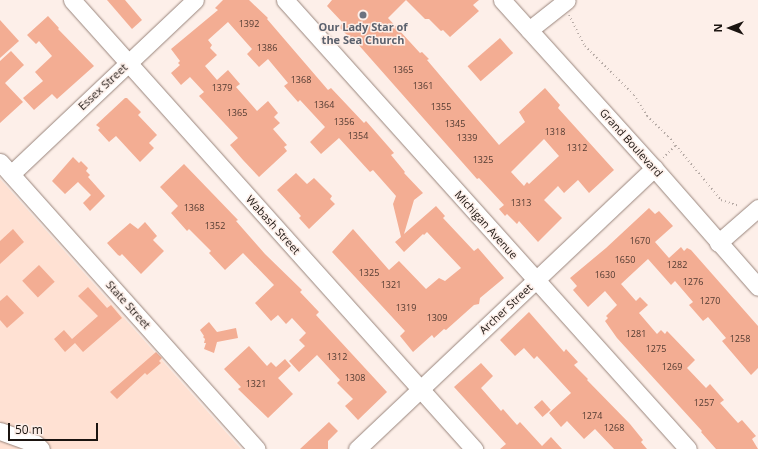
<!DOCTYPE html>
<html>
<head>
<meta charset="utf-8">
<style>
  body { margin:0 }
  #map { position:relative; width:758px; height:449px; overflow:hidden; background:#fdefe9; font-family:"Open Sans",sans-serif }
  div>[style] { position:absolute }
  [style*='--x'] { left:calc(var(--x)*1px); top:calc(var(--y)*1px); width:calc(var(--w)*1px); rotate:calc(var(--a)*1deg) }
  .built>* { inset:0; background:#ffe1d3 }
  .building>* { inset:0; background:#f3ad93; transform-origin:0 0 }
  .path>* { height:2px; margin-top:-1px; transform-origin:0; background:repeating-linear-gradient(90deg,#b5a9a4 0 1px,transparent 0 4px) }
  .roads { filter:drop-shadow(0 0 1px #98847b) drop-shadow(0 0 1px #98847b) }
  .minor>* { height:17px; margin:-8.5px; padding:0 8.5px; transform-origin:8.5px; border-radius:8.5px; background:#fff }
  .dots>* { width:11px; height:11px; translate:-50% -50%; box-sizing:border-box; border:2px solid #fdefe9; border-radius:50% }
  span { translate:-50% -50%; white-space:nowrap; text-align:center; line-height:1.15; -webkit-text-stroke:3px #fdefe9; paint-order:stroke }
  .number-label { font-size:9px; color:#513a31 }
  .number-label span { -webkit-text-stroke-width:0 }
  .worship-label { font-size:11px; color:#5b616d; font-weight:700 }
  .street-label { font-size:11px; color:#1b1410 }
  .north { position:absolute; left:710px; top:8px; width:40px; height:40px; -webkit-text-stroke:3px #fdefe9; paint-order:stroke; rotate:270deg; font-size:11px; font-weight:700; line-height:16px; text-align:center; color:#1b1410 }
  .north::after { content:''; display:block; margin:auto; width:14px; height:18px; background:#1b1410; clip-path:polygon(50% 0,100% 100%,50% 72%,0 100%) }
  .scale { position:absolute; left:8px; top:423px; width:90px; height:18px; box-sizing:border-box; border:2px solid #1b1410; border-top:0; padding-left:5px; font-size:12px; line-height:14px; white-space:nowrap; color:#1b1410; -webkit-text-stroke:3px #fdefe9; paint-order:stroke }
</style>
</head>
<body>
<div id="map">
  <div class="built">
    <div style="clip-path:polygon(0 179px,241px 449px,0 449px)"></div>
  </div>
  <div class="building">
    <div style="clip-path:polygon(107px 0,125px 0,142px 20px,132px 29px)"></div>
    <div style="clip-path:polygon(223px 0,249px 0,268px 18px,267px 19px,328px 90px,331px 88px,364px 123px,366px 121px,394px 153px,391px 155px,405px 172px,404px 173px,423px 193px,414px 200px,404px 234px,436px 206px,445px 216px,443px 218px,474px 251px,478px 248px,504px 278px,480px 298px,479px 304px,474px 305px,446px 330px,444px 329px,434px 338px,432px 335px,413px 352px,400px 336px,405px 331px,332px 252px,353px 229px,389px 270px,399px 261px,426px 289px,439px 278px,445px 281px,461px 268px,427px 232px,424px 235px,423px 234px,404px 252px,395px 242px,401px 237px,393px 204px,396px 196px,373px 170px,370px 172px,339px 138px,321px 154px,310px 142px,325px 127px,300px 100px,298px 102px,284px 86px,288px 83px,268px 59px,259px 67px,247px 54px,252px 49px,228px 22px,208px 40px,212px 45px,210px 48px,217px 55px,205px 66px,217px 80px,228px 70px,240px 84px,236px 87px,257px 111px,268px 101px,278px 113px,274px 117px,280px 123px,273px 129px,287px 145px,284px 147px,287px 151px,259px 177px,243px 160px,230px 145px,238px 138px,199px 96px,204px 92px,190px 77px,181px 85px,171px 73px,180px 65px,178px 63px,180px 61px,171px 49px,218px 10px,215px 8px)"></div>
    <div style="clip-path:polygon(evenodd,332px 0,406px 0,388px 18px,420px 53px,422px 52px,429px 59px,427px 60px,499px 145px,525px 122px,519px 112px,545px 88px,560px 105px,558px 108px,614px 170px,589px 193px,578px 180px,564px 193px,558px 186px,544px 200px,562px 218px,538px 242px,519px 221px,517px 224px,507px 214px,505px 216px,499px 209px,504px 205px,479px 178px,477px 179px,356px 42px,355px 43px,339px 27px,343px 23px,327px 6px,332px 0,544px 139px,559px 156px,529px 184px,527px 182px,524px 186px,511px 172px,544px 139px)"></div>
    <div style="clip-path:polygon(406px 0,479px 0,473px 5px,479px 11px,450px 37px,443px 30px,441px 31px,429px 19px,425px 19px)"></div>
    <div style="clip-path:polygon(48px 16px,59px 28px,58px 29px,94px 66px,57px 99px,52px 94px,34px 110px,23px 98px,43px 81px,35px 72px,52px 56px,39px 41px,36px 44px,27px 35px)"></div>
    <div style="clip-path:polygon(0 20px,19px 41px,0 58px)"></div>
    <div style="left:500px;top:38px;width:20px;height:43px;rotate:49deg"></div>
    <div style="clip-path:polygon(11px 51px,24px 65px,5px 83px,23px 102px,0 123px,0 61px)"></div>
    <div style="clip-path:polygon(125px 98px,127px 98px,141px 112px,138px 115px,157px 135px,149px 143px,154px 148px,140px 162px,116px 136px,109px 142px,98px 130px,100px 128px,96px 125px)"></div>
    <div style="clip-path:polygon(73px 157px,79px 163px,81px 161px,88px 168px,86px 171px,90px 175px,88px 177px,105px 196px,90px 211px,83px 203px,91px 195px,78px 182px,65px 194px,52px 181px)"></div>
    <div style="clip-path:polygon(184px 164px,238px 220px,236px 221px,265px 254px,302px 290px,300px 292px,319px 312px,316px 315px,387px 392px,358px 420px,345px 406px,353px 399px,337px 383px,340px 380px,317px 355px,299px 372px,289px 361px,305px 346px,299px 340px,306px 333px,292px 318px,286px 324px,278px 315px,271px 321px,255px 303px,274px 285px,243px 253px,225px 270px,209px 253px,211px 251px,189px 229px,187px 231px,171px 213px,178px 206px,160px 187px)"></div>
    <div style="clip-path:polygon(296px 173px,307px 184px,314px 178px,332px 196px,330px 199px,335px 204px,309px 229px,299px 218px,301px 216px,277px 190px)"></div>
    <div style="clip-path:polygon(649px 208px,655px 214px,659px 211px,673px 226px,655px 242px,669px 258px,681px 247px,684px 251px,687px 248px,691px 250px,758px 326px,758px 368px,751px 375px,722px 341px,726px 338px,708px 317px,703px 321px,689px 305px,693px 302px,675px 281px,671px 285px,648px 259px,621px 284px,636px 301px,640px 297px,648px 305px,639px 313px,657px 334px,661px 330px,665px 334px,667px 331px,669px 333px,695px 360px,687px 368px,706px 388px,710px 384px,724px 400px,720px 403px,738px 423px,742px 420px,756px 436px,752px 439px,758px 449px,716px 449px,701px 432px,702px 431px,617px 338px,605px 321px,608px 318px,606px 316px,617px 305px,605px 291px,588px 307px,573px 290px,577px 286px,570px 278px,606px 248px)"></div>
    <div style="clip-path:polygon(145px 222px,157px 236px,153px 240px,164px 251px,141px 274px,122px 254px,120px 256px,118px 255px,107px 243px,130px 223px,138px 229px)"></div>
    <div style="clip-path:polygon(13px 229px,24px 242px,0 264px,0 241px)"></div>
    <div style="left:39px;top:265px;width:23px;height:23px;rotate:47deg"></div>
    <div style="clip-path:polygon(88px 287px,107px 308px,111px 305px,122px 318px,83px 352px,75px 343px,65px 352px,54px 339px,64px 330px,72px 339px,98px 316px,78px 296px)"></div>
    <div style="clip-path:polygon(7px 295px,24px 313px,7px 328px,0 320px,0 301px)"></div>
    <div style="clip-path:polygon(529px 312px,564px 352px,566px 349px,578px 362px,574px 365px,588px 379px,587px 380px,630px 424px,643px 440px,641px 442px,647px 449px,614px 449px,595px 429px,584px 439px,567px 421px,561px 427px,549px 413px,571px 393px,537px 356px,534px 359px,524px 348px,515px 356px,500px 340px)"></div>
    <div style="clip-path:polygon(209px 322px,217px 332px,236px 328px,238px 338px,217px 342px,214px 353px,204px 349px,206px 343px,204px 343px,205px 339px,203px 337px,204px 336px,200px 330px)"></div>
    <div style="clip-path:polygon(249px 346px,267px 366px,271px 362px,276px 367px,285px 359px,291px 366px,278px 378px,293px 394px,268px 418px,238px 389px,241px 387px,224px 369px)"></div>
    <div style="clip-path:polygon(156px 352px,162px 358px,159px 361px,161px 363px,147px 375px,145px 373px,117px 399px,110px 392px)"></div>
    <div style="clip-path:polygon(481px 363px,493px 376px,481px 388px,501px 411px,503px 409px,517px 425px,520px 422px,542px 446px,551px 437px,562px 449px,500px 449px,506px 444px,454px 387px)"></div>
    <div style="left:542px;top:400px;width:13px;height:11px;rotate:48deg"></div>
    <div style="clip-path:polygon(329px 422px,338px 431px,328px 441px,328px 449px,300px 449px)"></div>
  </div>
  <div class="path">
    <div style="--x:569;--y:15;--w:35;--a:63"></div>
    <div style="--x:585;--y:46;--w:69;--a:45"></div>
    <div style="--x:634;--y:95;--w:25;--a:58"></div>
    <div style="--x:647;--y:116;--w:29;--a:44"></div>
    <div style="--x:668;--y:136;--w:83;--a:50.4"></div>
    <div style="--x:721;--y:200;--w:19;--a:18"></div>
    <div style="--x:663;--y:158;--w:17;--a:-45"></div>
  </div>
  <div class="roads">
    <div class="minor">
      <div style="--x:72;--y:0;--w:603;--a:48.16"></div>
      <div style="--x:285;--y:0;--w:603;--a:48.09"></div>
      <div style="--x:502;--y:0;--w:227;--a:47.9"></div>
      <div style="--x:654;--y:168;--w:158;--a:48.8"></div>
      <div style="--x:529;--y:30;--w:48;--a:-38.3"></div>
      <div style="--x:0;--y:162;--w:385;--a:48.2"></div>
      <div style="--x:11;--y:174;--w:253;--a:-43.4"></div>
      <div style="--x:718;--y:243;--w:53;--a:-41.2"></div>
      <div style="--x:0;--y:431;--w:38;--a:20"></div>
      <div style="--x:36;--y:444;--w:7;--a:45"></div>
      <div style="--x:357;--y:449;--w:409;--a:-43.4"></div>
    </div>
  </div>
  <div class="dots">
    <div style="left:363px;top:15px;background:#6b7280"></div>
  </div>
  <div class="number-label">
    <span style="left:249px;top:24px">1392</span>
    <span style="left:267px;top:48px">1386</span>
    <span style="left:403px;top:70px">1365</span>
    <span style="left:301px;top:80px">1368</span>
    <span style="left:423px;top:86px">1361</span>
    <span style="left:222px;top:88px">1379</span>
    <span style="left:324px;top:105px">1364</span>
    <span style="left:441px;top:107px">1355</span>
    <span style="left:237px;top:113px">1365</span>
    <span style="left:344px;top:122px">1356</span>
    <span style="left:455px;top:124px">1345</span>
    <span style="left:555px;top:132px">1318</span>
    <span style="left:358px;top:136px">1354</span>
    <span style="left:467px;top:138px">1339</span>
    <span style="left:577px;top:148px">1312</span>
    <span style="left:483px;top:160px">1325</span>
    <span style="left:521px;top:203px">1313</span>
    <span style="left:194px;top:208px">1368</span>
    <span style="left:215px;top:226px">1352</span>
    <span style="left:640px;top:241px">1670</span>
    <span style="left:625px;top:260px">1650</span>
    <span style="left:677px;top:265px">1282</span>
    <span style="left:369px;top:273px">1325</span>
    <span style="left:605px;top:275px">1630</span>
    <span style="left:693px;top:282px">1276</span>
    <span style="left:391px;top:285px">1321</span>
    <span style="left:710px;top:301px">1270</span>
    <span style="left:406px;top:308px">1319</span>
    <span style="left:437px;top:318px">1309</span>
    <span style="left:636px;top:334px">1281</span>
    <span style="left:740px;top:339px">1258</span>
    <span style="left:656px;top:349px">1275</span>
    <span style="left:337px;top:357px">1312</span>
    <span style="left:672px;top:367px">1269</span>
    <span style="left:355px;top:378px">1308</span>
    <span style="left:256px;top:384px">1321</span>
    <span style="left:704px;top:403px">1257</span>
    <span style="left:592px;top:416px">1274</span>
    <span style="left:614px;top:428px">1268</span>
  </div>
  <div class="worship-label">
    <span style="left:363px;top:34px">Our Lady Star of<br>the Sea Church</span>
  </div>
  <div class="street-label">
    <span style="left:103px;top:87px;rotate:-43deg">Essex Street</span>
    <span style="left:631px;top:143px;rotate:48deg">Grand Boulevard</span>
    <span style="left:273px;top:225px;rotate:48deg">Wabash Street</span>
    <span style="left:486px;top:225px;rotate:48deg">Michigan Avenue</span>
    <span style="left:128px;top:305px;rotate:48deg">State Street</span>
    <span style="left:506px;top:309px;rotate:-43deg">Archer Street</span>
  </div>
  <div class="north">N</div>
  <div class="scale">50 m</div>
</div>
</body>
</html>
